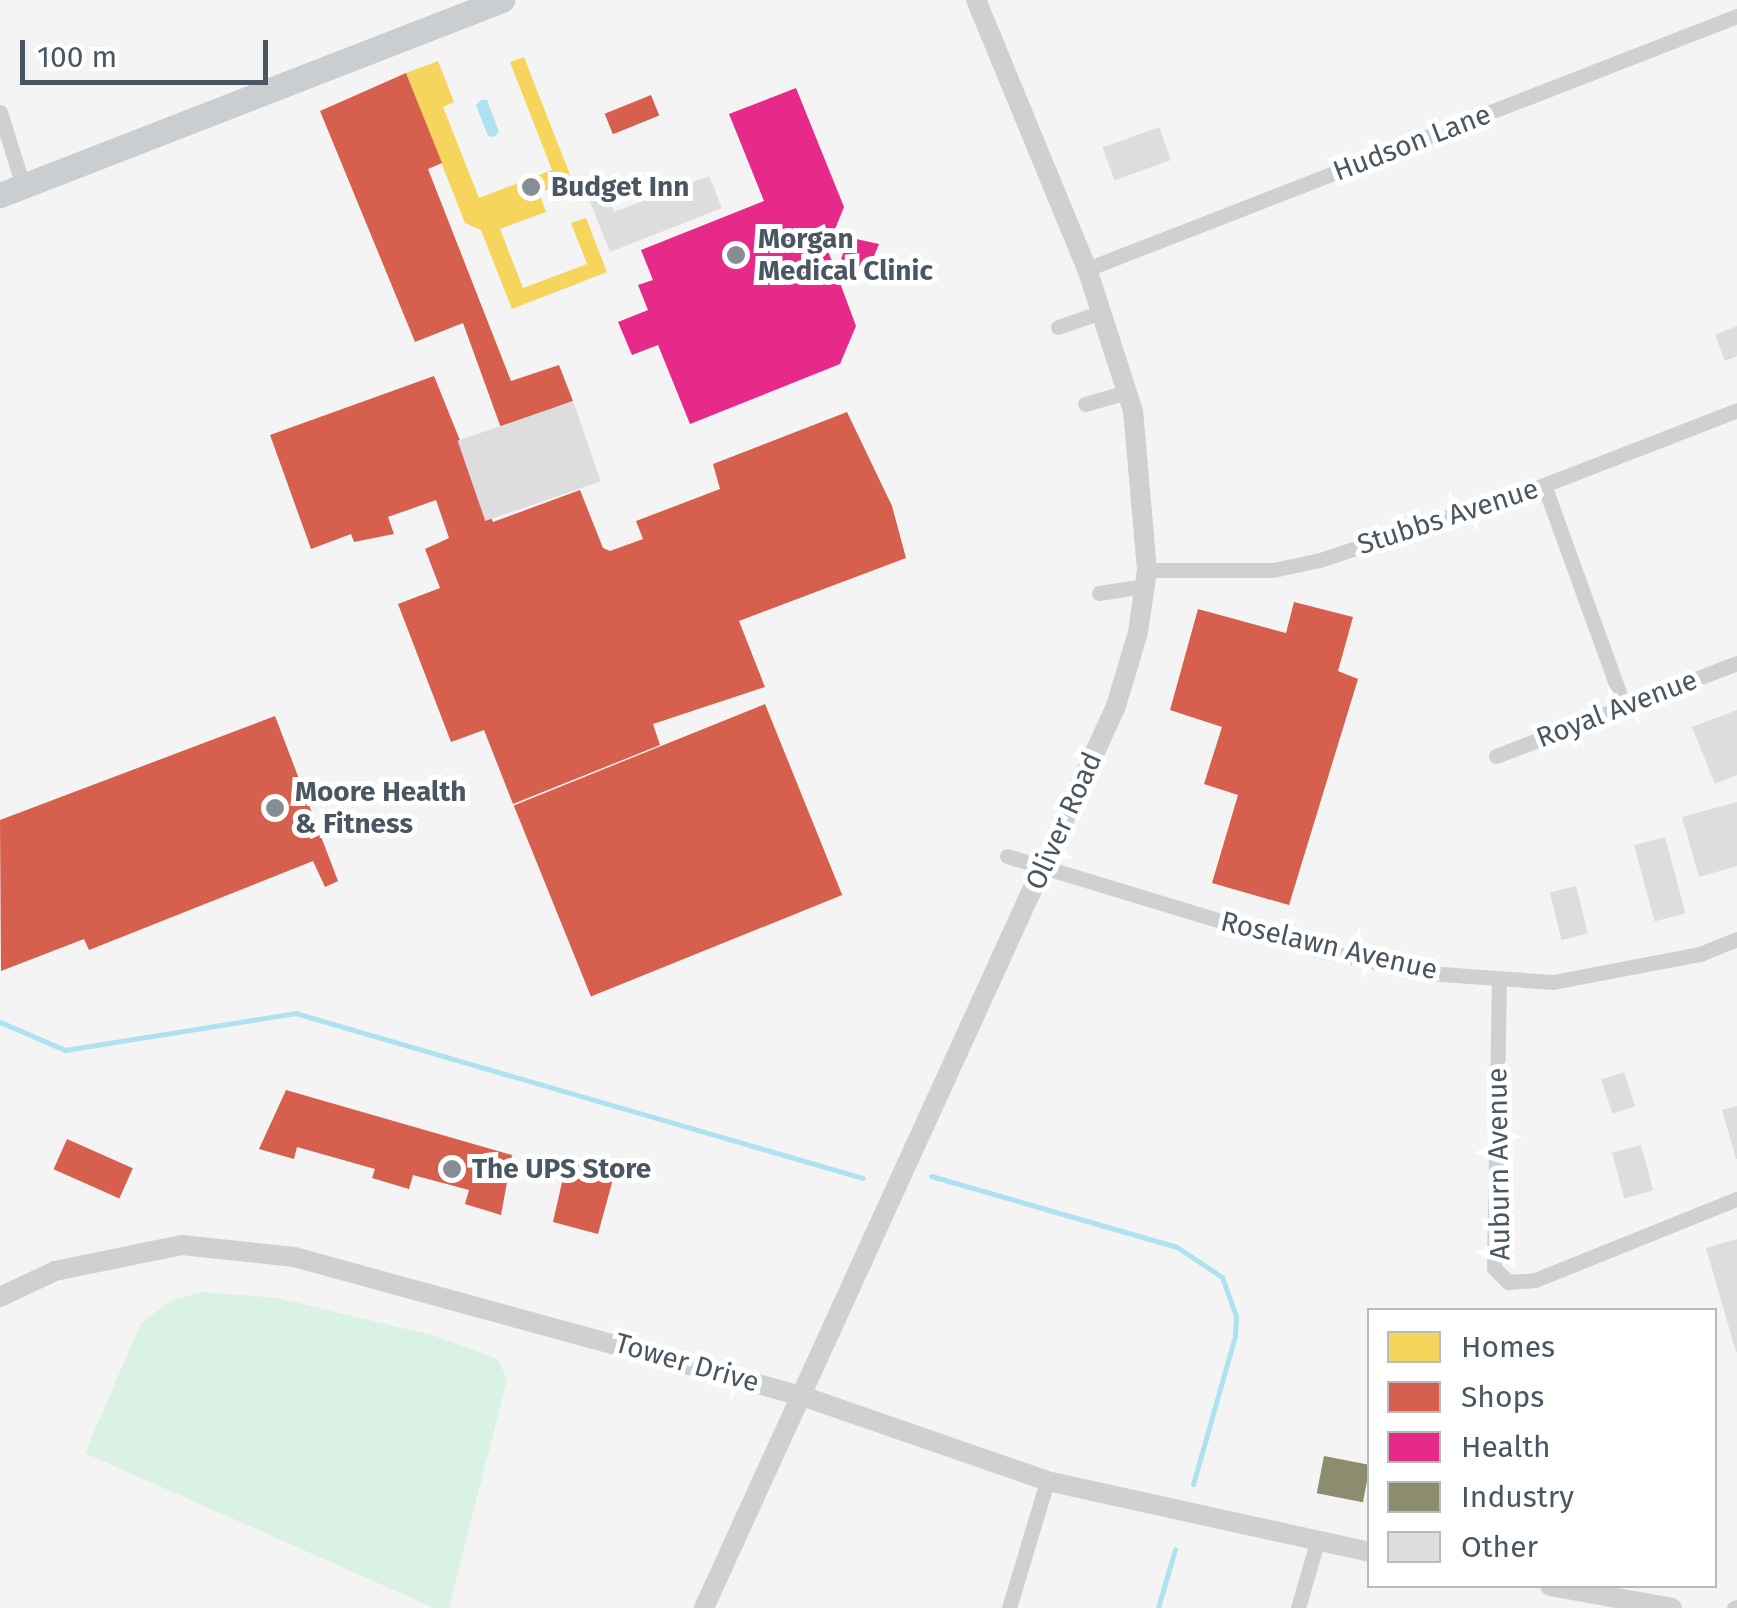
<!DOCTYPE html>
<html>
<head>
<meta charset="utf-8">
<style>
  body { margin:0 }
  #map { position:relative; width:1737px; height:1608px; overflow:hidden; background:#f4f4f4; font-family:"Fira Sans",sans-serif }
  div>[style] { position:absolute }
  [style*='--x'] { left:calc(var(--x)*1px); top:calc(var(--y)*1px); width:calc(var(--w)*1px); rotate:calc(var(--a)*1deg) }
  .green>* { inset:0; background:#d9f2e3 }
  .water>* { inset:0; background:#aee2f0 }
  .homes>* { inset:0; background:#f6d55c }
  .shops>* { inset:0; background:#d6604d; transform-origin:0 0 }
  .health>* { inset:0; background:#e7298a }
  .industry>* { inset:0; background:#8c8c6e; transform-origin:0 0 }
  .stream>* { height:5px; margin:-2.5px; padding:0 2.5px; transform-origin:2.5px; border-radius:2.5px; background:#aee2f0 }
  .building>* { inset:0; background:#ddddde; transform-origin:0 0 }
  .minor>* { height:15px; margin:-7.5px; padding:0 7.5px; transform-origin:7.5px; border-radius:7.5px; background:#ced0d2 }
  .tertiary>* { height:20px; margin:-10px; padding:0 10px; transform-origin:10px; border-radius:10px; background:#ced0d2 }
  .primary>* { height:25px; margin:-12.5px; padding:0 12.5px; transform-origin:12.5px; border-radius:12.5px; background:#caced1 }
  .dots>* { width:28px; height:28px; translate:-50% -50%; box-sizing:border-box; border:5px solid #fff; border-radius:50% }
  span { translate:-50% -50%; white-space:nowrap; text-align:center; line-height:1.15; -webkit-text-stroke:10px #fff; paint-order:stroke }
  .street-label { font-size:28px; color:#4a5661 }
  .poi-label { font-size:28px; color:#4a5661; font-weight:700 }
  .left { translate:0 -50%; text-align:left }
  .legend { position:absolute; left:1367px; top:1308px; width:350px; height:280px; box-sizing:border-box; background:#fff; border:2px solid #b7bbc0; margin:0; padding:12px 18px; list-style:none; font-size:30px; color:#4a5661 }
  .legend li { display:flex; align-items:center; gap:20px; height:50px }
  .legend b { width:50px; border:2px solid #b7bbc0 }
  .scale { position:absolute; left:20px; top:40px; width:248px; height:45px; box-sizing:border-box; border:5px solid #4a5661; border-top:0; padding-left:12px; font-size:30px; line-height:35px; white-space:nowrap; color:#4a5661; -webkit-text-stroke:8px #fff; paint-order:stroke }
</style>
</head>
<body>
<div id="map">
  <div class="green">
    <div style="clip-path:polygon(203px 1292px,278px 1298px,435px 1336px,498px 1359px,507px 1379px,449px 1608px,434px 1608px,85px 1453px,141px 1323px,170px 1301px)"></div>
  </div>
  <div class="water">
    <div style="clip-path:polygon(481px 100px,487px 100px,499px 132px,494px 137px,488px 136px,476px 105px)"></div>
  </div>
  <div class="homes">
    <div style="clip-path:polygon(524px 57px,572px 180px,539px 193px,546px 212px,500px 229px,523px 288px,587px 264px,571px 223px,586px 218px,607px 272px,512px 309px,481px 230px,465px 223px,406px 73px,438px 61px,454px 102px,443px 107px,479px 198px,552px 170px,510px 62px)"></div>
  </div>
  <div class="shops">
    <div style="clip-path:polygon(406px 73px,442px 163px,428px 169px,511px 381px,559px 365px,573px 401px,501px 428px,463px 323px,415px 342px,320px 111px)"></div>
    <div style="left:651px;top:95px;width:22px;height:50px;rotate:68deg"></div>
    <div style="clip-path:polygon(434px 376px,493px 522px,580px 490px,603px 548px,610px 551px,643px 539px,636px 521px,720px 489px,713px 464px,847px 412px,892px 506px,906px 558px,739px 621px,765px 687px,653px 724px,660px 745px,513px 804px,484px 730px,451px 742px,398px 604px,440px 588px,425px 549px,449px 538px,436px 500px,388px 517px,394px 534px,354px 542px,351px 534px,311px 549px,270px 435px)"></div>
    <div style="clip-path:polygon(1294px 602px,1353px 617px,1338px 671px,1358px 679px,1289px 905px,1212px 883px,1238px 795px,1204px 784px,1222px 727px,1170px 710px,1198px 609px,1286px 633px)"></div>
    <div style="left:765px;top:704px;width:206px;height:271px;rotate:68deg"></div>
    <div style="clip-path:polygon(275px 716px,338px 881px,325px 887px,313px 861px,89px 950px,84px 939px,1px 971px,0 820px)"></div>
    <div style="clip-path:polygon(286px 1090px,512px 1155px,501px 1215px,465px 1204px,469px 1190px,413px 1175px,409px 1189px,372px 1178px,375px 1169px,297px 1147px,294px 1159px,259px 1149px)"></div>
    <div style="left:67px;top:1139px;width:72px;height:33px;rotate:24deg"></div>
    <div style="clip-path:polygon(567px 1160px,613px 1179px,598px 1234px,553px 1222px)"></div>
  </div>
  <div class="health">
    <div style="clip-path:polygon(796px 88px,844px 207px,833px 234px,879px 244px,868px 270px,841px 259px,844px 251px,827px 248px,856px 326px,840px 364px,690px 424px,658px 345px,632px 355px,618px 322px,648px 310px,638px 285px,653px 280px,641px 250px,764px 201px,729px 114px)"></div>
  </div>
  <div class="industry">
    <div style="left:1324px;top:1456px;width:47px;height:38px;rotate:11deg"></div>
  </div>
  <div class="stream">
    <div style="--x:0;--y:1022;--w:71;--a:23.3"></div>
    <div style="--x:65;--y:1050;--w:233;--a:-9.1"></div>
    <div style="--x:295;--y:1013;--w:591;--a:16.2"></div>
    <div style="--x:931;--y:1176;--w:256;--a:16.1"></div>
    <div style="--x:1177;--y:1247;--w:54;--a:33.7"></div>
    <div style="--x:1222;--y:1277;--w:41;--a:70.3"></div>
    <div style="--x:1236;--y:1316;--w:20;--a:93"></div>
    <div style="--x:1235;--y:1336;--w:154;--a:105.8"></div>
    <div style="--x:1158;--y:1608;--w:61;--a:-73.9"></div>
  </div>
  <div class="building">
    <div style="left:1159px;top:127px;width:35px;height:60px;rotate:70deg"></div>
    <div style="clip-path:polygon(709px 176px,722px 208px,610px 252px,585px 189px,602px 182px,614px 212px)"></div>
    <div style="clip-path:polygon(1737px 326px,1737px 356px,1725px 361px,1715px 335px)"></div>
    <div style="left:573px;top:401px;width:85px;height:122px;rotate:71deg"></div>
    <div style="clip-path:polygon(1737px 710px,1737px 775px,1715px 784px,1692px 727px)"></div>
    <div style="clip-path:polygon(1737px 802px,1737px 866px,1699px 877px,1682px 817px)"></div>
    <div style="left:1665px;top:837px;width:79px;height:32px;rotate:75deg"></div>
    <div style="left:1576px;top:886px;width:49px;height:27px;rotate:76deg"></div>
    <div style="left:1624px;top:1072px;width:36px;height:24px;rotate:72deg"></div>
    <div style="clip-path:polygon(1737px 1106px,1737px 1159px,1736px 1159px,1722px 1110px)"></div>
    <div style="left:1641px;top:1145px;width:47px;height:30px;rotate:75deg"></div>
    <div style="clip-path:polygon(1737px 1239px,1737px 1352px,1736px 1352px,1706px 1248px)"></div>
  </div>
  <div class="minor">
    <div style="--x:0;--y:112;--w:77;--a:72.7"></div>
    <div style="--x:1087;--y:269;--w:698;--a:-21.27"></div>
    <div style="--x:1058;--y:327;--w:46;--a:-19.2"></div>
    <div style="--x:1085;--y:404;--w:44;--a:-15.9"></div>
    <div style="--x:1544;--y:485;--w:235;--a:70.1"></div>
    <div style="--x:1147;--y:570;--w:126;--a:0"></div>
    <div style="--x:1273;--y:570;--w:48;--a:-12"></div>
    <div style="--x:1320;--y:560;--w:236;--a:-18.5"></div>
    <div style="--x:1544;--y:485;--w:207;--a:-21.2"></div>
    <div style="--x:1099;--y:593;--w:47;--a:-8.7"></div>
    <div style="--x:1496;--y:756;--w:258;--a:-21.1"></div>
    <div style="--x:1007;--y:856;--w:324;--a:16.9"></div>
    <div style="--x:1317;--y:950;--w:112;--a:11.8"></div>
    <div style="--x:1427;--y:973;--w:126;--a:4.1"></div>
    <div style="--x:1553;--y:982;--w:150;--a:-10.8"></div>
    <div style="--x:1700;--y:954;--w:40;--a:-22"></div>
    <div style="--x:1499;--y:979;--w:289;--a:91"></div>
    <div style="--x:1494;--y:1268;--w:20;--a:45"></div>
    <div style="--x:1508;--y:1282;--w:27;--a:-4"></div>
    <div style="--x:1535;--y:1280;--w:218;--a:-21.9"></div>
    <div style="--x:1009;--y:1608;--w:133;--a:-73.3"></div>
    <div style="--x:1298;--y:1608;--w:69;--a:-73.9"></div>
    <div style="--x:1734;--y:1608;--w:3;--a:-18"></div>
  </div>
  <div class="tertiary">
    <div style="--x:0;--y:1297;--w:61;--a:-25.3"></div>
    <div style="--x:55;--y:1271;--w:130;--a:-11.6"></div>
    <div style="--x:182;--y:1245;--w:113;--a:6.1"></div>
    <div style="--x:294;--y:1257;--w:530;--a:15.32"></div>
    <div style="--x:805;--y:1397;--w:256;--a:19.1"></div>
    <div style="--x:1047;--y:1481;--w:331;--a:12.4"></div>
    <div style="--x:1550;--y:1586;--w:124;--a:10.2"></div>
    <div style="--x:704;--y:1608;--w:992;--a:-65.45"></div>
    <div style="--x:1116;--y:706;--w:77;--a:-73.4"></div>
    <div style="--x:1138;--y:632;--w:63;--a:-81.7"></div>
    <div style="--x:1147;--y:570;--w:160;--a:-95"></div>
    <div style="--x:1133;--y:411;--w:149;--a:-107.9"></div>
    <div style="--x:1087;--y:269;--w:291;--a:-112.4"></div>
  </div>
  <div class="primary">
    <div style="--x:0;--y:195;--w:539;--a:-21.23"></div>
  </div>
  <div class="dots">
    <div style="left:531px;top:187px;background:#868d94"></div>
    <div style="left:736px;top:255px;background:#868d94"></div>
    <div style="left:275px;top:808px;background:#868d94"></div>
    <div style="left:452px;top:1169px;background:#868d94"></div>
  </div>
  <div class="street-label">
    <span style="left:1412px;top:143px;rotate:-21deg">Hudson Lane</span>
    <span style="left:1448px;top:517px;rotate:-18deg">Stubbs Avenue</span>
    <span style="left:1617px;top:709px;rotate:-21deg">Royal Avenue</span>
    <span style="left:1064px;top:821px;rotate:-66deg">Oliver Road</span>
    <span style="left:1329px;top:946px;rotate:13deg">Roselawn Avenue</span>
    <span style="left:1499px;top:1164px;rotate:-91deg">Auburn Avenue</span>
    <span style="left:687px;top:1363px;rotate:16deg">Tower Drive</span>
  </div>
  <div class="poi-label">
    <span class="left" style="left:551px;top:187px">Budget Inn</span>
    <span class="left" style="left:758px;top:255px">Morgan<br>Medical Clinic</span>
    <span class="left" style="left:295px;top:808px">Moore Health<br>&amp; Fitness</span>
    <span class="left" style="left:472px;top:1169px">The UPS Store</span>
  </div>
  <ul class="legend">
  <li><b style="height:28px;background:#f6d55c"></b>Homes</li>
  <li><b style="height:28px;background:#d6604d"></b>Shops</li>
  <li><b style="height:28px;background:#e7298a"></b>Health</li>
  <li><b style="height:28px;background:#8c8c6e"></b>Industry</li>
  <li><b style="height:28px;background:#ddddde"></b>Other</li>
  </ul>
  <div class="scale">100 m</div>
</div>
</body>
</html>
